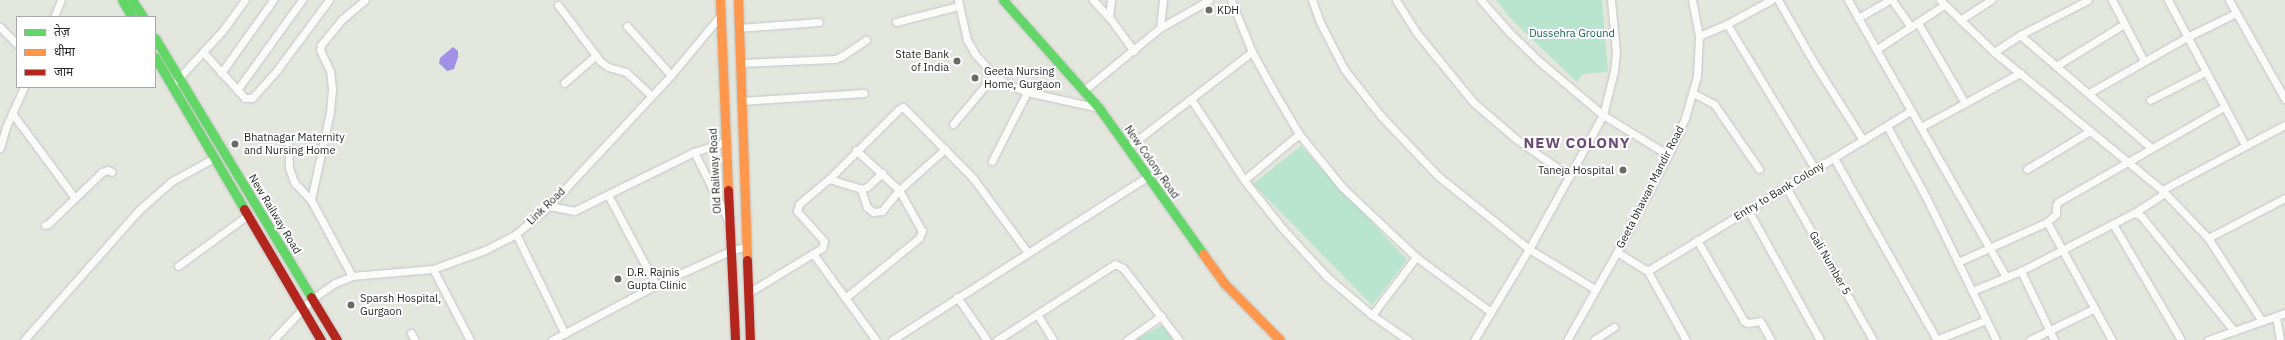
<!DOCTYPE html>
<html>
<head>
<meta charset="utf-8">
<style>
  body { margin:0 }
  #map { position:relative; width:2285px; height:340px; overflow:hidden; background:#e3e7de; font-family:"IBM Plex Sans","Noto Sans Devanagari",sans-serif }
  div>[style] { position:absolute }
  [style*='--x'] { left:calc(var(--x)*1px); top:calc(var(--y)*1px); width:calc(var(--w)*1px); rotate:calc(var(--a)*1deg) }
  .green>* { inset:0; background:#b9e4cf }
  .water>* { inset:0; background:#a192e8 }
  .roads { filter:drop-shadow(0 0 1px #c5c5c3) drop-shadow(0 0 1px #c5c5c3) }
  .street>* { height:7px; margin:-3.5px; padding:0 3.5px; transform-origin:3.5px; border-radius:3.5px; background:#fbfbfa }
  .fast>* { height:9px; margin:-4.5px; padding:0 4.5px; transform-origin:4.5px; border-radius:4.5px; background:#63d668 }
  .slow>* { height:9px; margin:-4.5px; padding:0 4.5px; transform-origin:4.5px; border-radius:4.5px; background:#ff974d }
  .jam>* { height:9px; margin:-4.5px; padding:0 4.5px; transform-origin:4.5px; border-radius:4.5px; background:#b3261e }
  .dots>* { width:11px; height:11px; translate:-50% -50%; box-sizing:border-box; border:2px solid #fff; border-radius:50% }
  span { translate:-50% -50%; white-space:nowrap; text-align:center; line-height:1.15; -webkit-text-stroke:4px #fff; paint-order:stroke }
  .poi-label { font-size:11px; color:#282828 }
  .left { translate:0 -50%; text-align:left }
  .right { translate:-100% -50%; text-align:right }
  .park-label { font-size:11px; color:#1a644e }
  .street-label { font-size:11px; color:#282828 }
  .district-label { font-size:15px; color:#6c4a78; font-weight:700; letter-spacing:1px }
  .legend { position:absolute; left:16px; top:16px; width:140px; height:72px; box-sizing:border-box; background:#fff; border:1px solid #a9a9a9; margin:0; padding:5px 7px; list-style:none; font-size:12px; color:#282828 }
  .legend li { display:flex; align-items:center; gap:8px; height:20px }
  .legend b { width:20px; border:1px solid #a9a9a9 }
</style>
</head>
<body>
<div id="map">
  <div class="green">
    <div style="clip-path:polygon(1496px 0,1602px 0,1608px 72px,1583px 74px,1577px 82px,1512px 20px)"></div>
    <div style="clip-path:polygon(1301px 146px,1407px 260px,1372px 305px,1253px 184px)"></div>
    <div style="clip-path:polygon(1163px 325px,1173px 340px,1135px 340px)"></div>
  </div>
  <div class="water">
    <div style="clip-path:polygon(453px 47px,458px 51px,458px 57px,454px 69px,447px 71px,439px 63px,440px 58px)"></div>
  </div>
  <div class="roads">
    <div class="street">
      <div style="--x:958;--y:0;--w:41;--a:77.3"></div>
      <div style="--x:967;--y:40;--w:16;--a:60"></div>
      <div style="--x:975;--y:54;--w:28;--a:48"></div>
      <div style="--x:994;--y:75;--w:18;--a:34"></div>
      <div style="--x:1009;--y:85;--w:19;--a:21"></div>
      <div style="--x:1027;--y:92;--w:74;--a:12.5"></div>
      <div style="--x:1093;--y:0;--w:23;--a:47"></div>
      <div style="--x:1111;--y:0;--w:17;--a:97"></div>
      <div style="--x:1109;--y:17;--w:42;--a:53.7"></div>
      <div style="--x:1231;--y:0;--w:56;--a:68"></div>
      <div style="--x:1252;--y:52;--w:43;--a:61.1"></div>
      <div style="--x:1273;--y:90;--w:51;--a:59.4"></div>
      <div style="--x:1299;--y:134;--w:68;--a:50.9"></div>
      <div style="--x:1342;--y:187;--w:102;--a:43.4"></div>
      <div style="--x:1416;--y:257;--w:93;--a:36.3"></div>
      <div style="--x:1312;--y:0;--w:23;--a:70"></div>
      <div style="--x:1320;--y:22;--w:53;--a:62.9"></div>
      <div style="--x:1344;--y:69;--w:60;--a:51.8"></div>
      <div style="--x:1381;--y:116;--w:83;--a:46.5"></div>
      <div style="--x:1438;--y:176;--w:117;--a:38.7"></div>
      <div style="--x:1529;--y:249;--w:77;--a:31.2"></div>
      <div style="--x:1396;--y:0;--w:38;--a:58"></div>
      <div style="--x:1416;--y:32;--w:90;--a:50.8"></div>
      <div style="--x:1473;--y:102;--w:57;--a:40.7"></div>
      <div style="--x:1516;--y:139;--w:65;--a:34.9"></div>
      <div style="--x:1481;--y:0;--w:41;--a:48.9"></div>
      <div style="--x:1508;--y:31;--w:43;--a:44.1"></div>
      <div style="--x:1539;--y:61;--w:84;--a:40.2"></div>
      <div style="--x:1603;--y:115;--w:76;--a:31.6"></div>
      <div style="--x:1778;--y:0;--w:76;--a:60.1"></div>
      <div style="--x:1816;--y:66;--w:88;--a:57.6"></div>
      <div style="--x:1848;--y:0;--w:319;--a:60.3"></div>
      <div style="--x:1892;--y:0;--w:33;--a:55"></div>
      <div style="--x:1940;--y:0;--w:75;--a:43.9"></div>
      <div style="--x:1994;--y:52;--w:217;--a:39.4"></div>
      <div style="--x:2162;--y:190;--w:66;--a:46.2"></div>
      <div style="--x:2208;--y:238;--w:99;--a:57"></div>
      <div style="--x:2112;--y:0;--w:69;--a:62.3"></div>
      <div style="--x:2168;--y:0;--w:164;--a:62"></div>
      <div style="--x:2229;--y:0;--w:114;--a:60.5"></div>
      <div style="--x:558;--y:5;--w:70;--a:53.1"></div>
      <div style="--x:600;--y:61;--w:10;--a:37"></div>
      <div style="--x:608;--y:67;--w:19;--a:16"></div>
      <div style="--x:626;--y:72;--w:34;--a:43"></div>
      <div style="--x:54;--y:17;--w:18;--a:-68"></div>
      <div style="--x:1858;--y:18;--w:36;--a:-30"></div>
      <div style="--x:1960;--y:20;--w:37;--a:-33"></div>
      <div style="--x:896;--y:22;--w:65;--a:-14.3"></div>
      <div style="--x:1918;--y:23;--w:93;--a:59.6"></div>
      <div style="--x:1727;--y:24;--w:170;--a:58.7"></div>
      <div style="--x:627;--y:26;--w:66;--a:48.1"></div>
      <div style="--x:0;--y:27;--w:24;--a:45"></div>
      <div style="--x:738;--y:28;--w:81;--a:-4.2"></div>
      <div style="--x:1160;--y:28;--w:28;--a:-84"></div>
      <div style="--x:2020;--y:35;--w:172;--a:40.7"></div>
      <div style="--x:1699;--y:36;--w:30;--a:-23"></div>
      <div style="--x:1727;--y:24;--w:50;--a:-28.6"></div>
      <div style="--x:1877;--y:49;--w:80;--a:-33.3"></div>
      <div style="--x:203;--y:52;--w:62;--a:47.6"></div>
      <div style="--x:245;--y:98;--w:7;--a:0"></div>
      <div style="--x:252;--y:98;--w:38;--a:-48"></div>
      <div style="--x:277;--y:70;--w:87;--a:-53.4"></div>
      <div style="--x:1994;--y:52;--w:31;--a:-33"></div>
      <div style="--x:2020;--y:35;--w:76;--a:-27.2"></div>
      <div style="--x:740;--y:63;--w:95;--a:-2.4"></div>
      <div style="--x:835;--y:59;--w:8;--a:-23"></div>
      <div style="--x:842;--y:56;--w:29;--a:-34"></div>
      <div style="--x:2056;--y:66;--w:80;--a:-31.7"></div>
      <div style="--x:221;--y:73;--w:90;--a:-54.5"></div>
      <div style="--x:176;--y:81;--w:69;--a:-47.3"></div>
      <div style="--x:223;--y:30;--w:37;--a:-54"></div>
      <div style="--x:564;--y:83;--w:41;--a:-41.1"></div>
      <div style="--x:237;--y:90;--w:111;--a:-54.2"></div>
      <div style="--x:1083;--y:91;--w:99;--a:-39.3"></div>
      <div style="--x:1160;--y:28;--w:56;--a:-29.7"></div>
      <div style="--x:1693;--y:93;--w:24;--a:28"></div>
      <div style="--x:1714;--y:104;--w:79;--a:55.3"></div>
      <div style="--x:2089;--y:93;--w:113;--a:-29.7"></div>
      <div style="--x:2187;--y:37;--w:55;--a:-26.1"></div>
      <div style="--x:1191;--y:99;--w:97;--a:56.8"></div>
      <div style="--x:1244;--y:180;--w:63;--a:51.5"></div>
      <div style="--x:1283;--y:229;--w:64;--a:47.5"></div>
      <div style="--x:1326;--y:276;--w:60;--a:40.3"></div>
      <div style="--x:1372;--y:315;--w:44;--a:34.8"></div>
      <div style="--x:2150;--y:100;--w:62;--a:-27"></div>
      <div style="--x:741;--y:101;--w:123;--a:-3.7"></div>
      <div style="--x:12;--y:113;--w:106;--a:53.5"></div>
      <div style="--x:953;--y:124;--w:64;--a:-50.1"></div>
      <div style="--x:1887;--y:126;--w:81;--a:61.2"></div>
      <div style="--x:1926;--y:197;--w:159;--a:63.9"></div>
      <div style="--x:1921;--y:127;--w:113;--a:-28.6"></div>
      <div style="--x:288;--y:138;--w:30;--a:88"></div>
      <div style="--x:289;--y:168;--w:15;--a:70"></div>
      <div style="--x:294;--y:182;--w:25;--a:47"></div>
      <div style="--x:311;--y:200;--w:86;--a:61.7"></div>
      <div style="--x:1128;--y:147;--w:156;--a:-37.5"></div>
      <div style="--x:0;--y:148;--w:22;--a:-74"></div>
      <div style="--x:6;--y:127;--w:44;--a:-65.8"></div>
      <div style="--x:694;--y:152;--w:78;--a:63.4"></div>
      <div style="--x:1834;--y:158;--w:209;--a:60.5"></div>
      <div style="--x:992;--y:161;--w:77;--a:-63.1"></div>
      <div style="--x:2027;--y:169;--w:74;--a:-31.1"></div>
      <div style="--x:829;--y:179;--w:34;--a:17"></div>
      <div style="--x:861;--y:189;--w:6;--a:-18"></div>
      <div style="--x:867;--y:187;--w:21;--a:-43"></div>
      <div style="--x:1244;--y:180;--w:72;--a:-39.9"></div>
      <div style="--x:1786;--y:187;--w:176;--a:60.4"></div>
      <div style="--x:861;--y:189;--w:19;--a:72"></div>
      <div style="--x:867;--y:207;--w:8;--a:40"></div>
      <div style="--x:873;--y:212;--w:9;--a:-6"></div>
      <div style="--x:882;--y:211;--w:27;--a:-51"></div>
      <div style="--x:899;--y:190;--w:62;--a:-41.7"></div>
      <div style="--x:2162;--y:190;--w:139;--a:-27.9"></div>
      <div style="--x:608;--y:195;--w:102;--a:61.9"></div>
      <div style="--x:311;--y:200;--w:90;--a:-77.8"></div>
      <div style="--x:330;--y:112;--w:23;--a:-85"></div>
      <div style="--x:332;--y:89;--w:18;--a:-96"></div>
      <div style="--x:330;--y:71;--w:23;--a:-115"></div>
      <div style="--x:320;--y:50;--w:5;--a:-79"></div>
      <div style="--x:321;--y:45;--w:32;--a:-51"></div>
      <div style="--x:341;--y:20;--w:31;--a:-40"></div>
      <div style="--x:549;--y:206;--w:25;--a:11"></div>
      <div style="--x:574;--y:211;--w:134;--a:-26.2"></div>
      <div style="--x:694;--y:152;--w:33;--a:-18"></div>
      <div style="--x:1748;--y:210;--w:149;--a:61"></div>
      <div style="--x:2134;--y:213;--w:37;--a:-33"></div>
      <div style="--x:2047;--y:222;--w:135;--a:61.2"></div>
      <div style="--x:2113;--y:224;--w:134;--a:59.6"></div>
      <div style="--x:45;--y:225;--w:3;--a:-18"></div>
      <div style="--x:48;--y:224;--w:75;--a:-43.9"></div>
      <div style="--x:102;--y:172;--w:6;--a:-18"></div>
      <div style="--x:108;--y:170;--w:4;--a:27"></div>
      <div style="--x:516;--y:234;--w:111;--a:63.9"></div>
      <div style="--x:2208;--y:238;--w:87;--a:-27.5"></div>
      <div style="--x:1697;--y:240;--w:94;--a:59.9"></div>
      <div style="--x:1744;--y:321;--w:4;--a:27"></div>
      <div style="--x:1748;--y:323;--w:12;--a:-9"></div>
      <div style="--x:1760;--y:321;--w:22;--a:60"></div>
      <div style="--x:1617;--y:252;--w:32;--a:32"></div>
      <div style="--x:1644;--y:269;--w:5;--a:11"></div>
      <div style="--x:1649;--y:270;--w:306;--a:-31.3"></div>
      <div style="--x:814;--y:255;--w:105;--a:53.9"></div>
      <div style="--x:1958;--y:262;--w:98;--a:-24.2"></div>
      <div style="--x:2047;--y:222;--w:12;--a:-42"></div>
      <div style="--x:2056;--y:214;--w:8;--a:-90"></div>
      <div style="--x:2056;--y:206;--w:4;--a:-63"></div>
      <div style="--x:2058;--y:202;--w:191;--a:-29.8"></div>
      <div style="--x:178;--y:266;--w:87;--a:-36.1"></div>
      <div style="--x:433;--y:269;--w:80;--a:62.5"></div>
      <div style="--x:1647;--y:270;--w:80;--a:60.9"></div>
      <div style="--x:2021;--y:271;--w:76;--a:64.4"></div>
      <div style="--x:1972;--y:291;--w:53;--a:-22.2"></div>
      <div style="--x:2021;--y:271;--w:127;--a:-27.2"></div>
      <div style="--x:2134;--y:213;--w:8;--a:23"></div>
      <div style="--x:2141;--y:216;--w:148;--a:51"></div>
      <div style="--x:748;--y:293;--w:87;--a:-31.3"></div>
      <div style="--x:822;--y:248;--w:7;--a:-74"></div>
      <div style="--x:824;--y:241;--w:40;--a:-132"></div>
      <div style="--x:797;--y:211;--w:7;--a:-74"></div>
      <div style="--x:799;--y:204;--w:39;--a:-40"></div>
      <div style="--x:829;--y:179;--w:99;--a:-45"></div>
      <div style="--x:899;--y:109;--w:4;--a:-27"></div>
      <div style="--x:903;--y:107;--w:100;--a:45.4"></div>
      <div style="--x:973;--y:178;--w:93;--a:53.7"></div>
      <div style="--x:957;--y:297;--w:52;--a:55.1"></div>
      <div style="--x:845;--y:298;--w:95;--a:-39"></div>
      <div style="--x:919;--y:238;--w:8;--a:-67"></div>
      <div style="--x:922;--y:231;--w:47;--a:-119.3"></div>
      <div style="--x:899;--y:190;--w:59;--a:-137.1"></div>
      <div style="--x:1037;--y:314;--w:31;--a:58"></div>
      <div style="--x:1372;--y:315;--w:73;--a:-52.8"></div>
      <div style="--x:2276;--y:317;--w:23;--a:80"></div>
      <div style="--x:411;--y:333;--w:8;--a:60"></div>
      <div style="--x:24;--y:340;--w:174;--a:-48.5"></div>
      <div style="--x:139;--y:210;--w:44;--a:-41.3"></div>
      <div style="--x:172;--y:181;--w:48;--a:-28.7"></div>
      <div style="--x:273;--y:340;--w:57;--a:-46.4"></div>
      <div style="--x:312;--y:299;--w:28;--a:-35"></div>
      <div style="--x:335;--y:283;--w:18;--a:-22"></div>
      <div style="--x:352;--y:276;--w:81;--a:-4.9"></div>
      <div style="--x:433;--y:269;--w:55;--a:-20.1"></div>
      <div style="--x:485;--y:250;--w:35;--a:-27"></div>
      <div style="--x:516;--y:234;--w:43;--a:-40.3"></div>
      <div style="--x:549;--y:206;--w:179;--a:-47"></div>
      <div style="--x:671;--y:75;--w:78;--a:-50.2"></div>
      <div style="--x:552;--y:340;--w:118;--a:-27.9"></div>
      <div style="--x:656;--y:285;--w:81;--a:-24.7"></div>
      <div style="--x:730;--y:251;--w:18;--a:-16"></div>
      <div style="--x:892;--y:340;--w:303;--a:-32.6"></div>
      <div style="--x:997;--y:340;--w:140;--a:-32.8"></div>
      <div style="--x:1115;--y:264;--w:9;--a:27"></div>
      <div style="--x:1123;--y:268;--w:91;--a:52.1"></div>
      <div style="--x:1127;--y:340;--w:42;--a:-35.2"></div>
      <div style="--x:1474;--y:340;--w:106;--a:-58.9"></div>
      <div style="--x:1529;--y:249;--w:153;--a:-61.1"></div>
      <div style="--x:1603;--y:115;--w:45;--a:-76"></div>
      <div style="--x:1614;--y:71;--w:19;--a:-84"></div>
      <div style="--x:1616;--y:52;--w:52;--a:-95.5"></div>
      <div style="--x:1567;--y:340;--w:101;--a:-60.4"></div>
      <div style="--x:1617;--y:252;--w:110;--a:-62.3"></div>
      <div style="--x:1668;--y:155;--w:41;--a:-65.3"></div>
      <div style="--x:1685;--y:118;--w:44;--a:-74.1"></div>
      <div style="--x:1697;--y:76;--w:40;--a:-87.1"></div>
      <div style="--x:1699;--y:36;--w:37;--a:-101"></div>
      <div style="--x:1594;--y:340;--w:24;--a:-33"></div>
      <div style="--x:1936;--y:340;--w:54;--a:-21.8"></div>
      <div style="--x:2030;--y:340;--w:72;--a:-26.2"></div>
      <div style="--x:2208;--y:340;--w:82;--a:-19.3"></div>
    </div>
    <div class="fast">
      <div style="--x:122;--y:0;--w:20;--a:60"></div>
      <div style="--x:132;--y:0;--w:20;--a:57"></div>
      <div style="--x:1003;--y:0;--w:144;--a:48.4"></div>
      <div style="--x:1099;--y:108;--w:179;--a:54.5"></div>
      <div style="--x:155;--y:38;--w:302;--a:58.9"></div>
      <div style="--x:155;--y:57;--w:176;--a:59.6"></div>
    </div>
    <div class="slow">
      <div style="--x:720;--y:0;--w:190;--a:87.6"></div>
      <div style="--x:738;--y:0;--w:260;--a:88"></div>
      <div style="--x:1203;--y:254;--w:36;--a:54"></div>
      <div style="--x:1224;--y:283;--w:80;--a:45.5"></div>
    </div>
    <div class="jam">
      <div style="--x:728;--y:190;--w:150;--a:87.3"></div>
      <div style="--x:244;--y:209;--w:152;--a:59.6"></div>
      <div style="--x:747;--y:260;--w:80;--a:87.9"></div>
      <div style="--x:311;--y:297;--w:50;--a:58.8"></div>
    </div>
  </div>
  <div class="dots">
    <div style="left:1209px;top:10px;background:#696b68"></div>
    <div style="left:957px;top:61px;background:#696b68"></div>
    <div style="left:975px;top:78px;background:#696b68"></div>
    <div style="left:235px;top:144px;background:#696b68"></div>
    <div style="left:1623px;top:170px;background:#696b68"></div>
    <div style="left:618px;top:279px;background:#696b68"></div>
    <div style="left:351px;top:305px;background:#696b68"></div>
  </div>
  <div class="poi-label">
    <span class="left" style="left:1217px;top:10px">KDH</span>
    <span class="right" style="left:949px;top:61px">State Bank<br>of India</span>
    <span class="left" style="left:984px;top:78px">Geeta Nursing<br>Home, Gurgaon</span>
    <span class="left" style="left:244px;top:144px">Bhatnagar Maternity<br>and Nursing Home</span>
    <span class="right" style="left:1614px;top:170px">Taneja Hospital</span>
    <span class="left" style="left:627px;top:279px">D.R. Rajnis<br>Gupta Clinic</span>
    <span class="left" style="left:360px;top:305px">Sparsh Hospital,<br>Gurgaon</span>
  </div>
  <div class="park-label">
    <span style="left:1572px;top:33px">Dussehra Ground</span>
  </div>
  <div class="street-label">
    <span style="left:1152px;top:162px;rotate:55deg">New Colony Road</span>
    <span style="left:715px;top:171px;rotate:-93deg">Old Railway Road</span>
    <span style="left:1650px;top:187px;rotate:-63deg">Geeta bhawan Mandir Road</span>
    <span style="left:1779px;top:191px;rotate:-31deg">Entry to Bank Colony</span>
    <span style="left:546px;top:206px;rotate:-44deg">Link Road</span>
    <span style="left:275px;top:214px;rotate:59deg">New Railway Road</span>
    <span style="left:1830px;top:263px;rotate:60deg">Gali Number 5</span>
  </div>
  <div class="district-label">
    <span style="left:1577px;top:143px">NEW COLONY</span>
  </div>
  <ul class="legend">
  <li><b style="height:5px;background:#63d668"></b>तेज़</li>
  <li><b style="height:5px;background:#ff974d"></b>धीमा</li>
  <li><b style="height:5px;background:#b3261e"></b>जाम</li>
  </ul>
</div>
</body>
</html>
